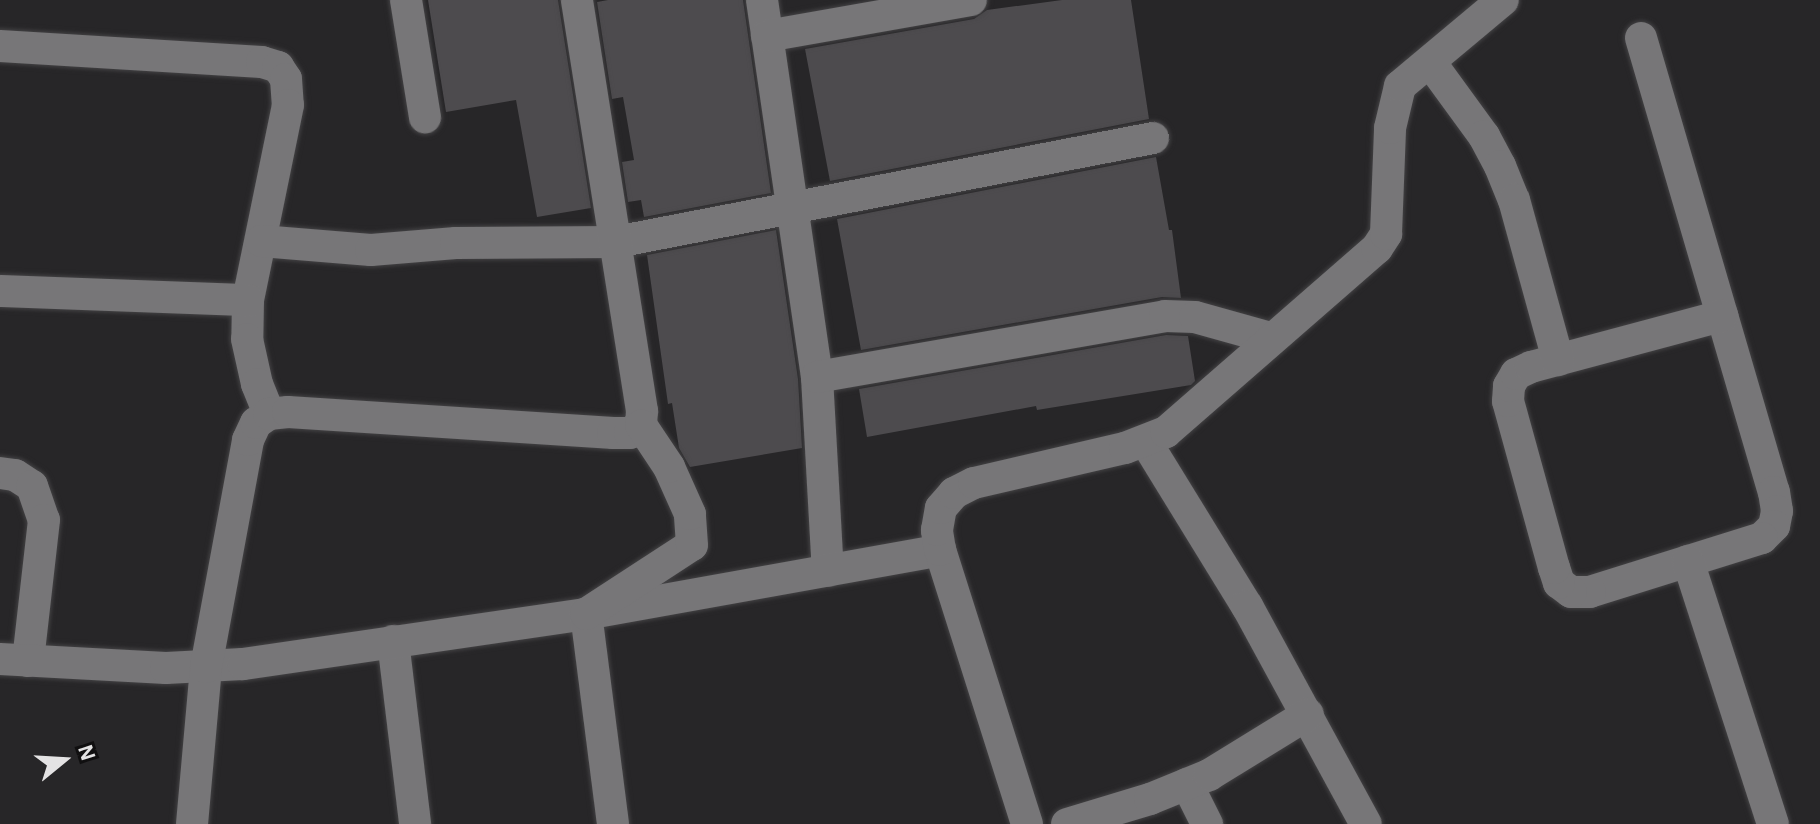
<!DOCTYPE html>
<html>
<head>
<meta charset="utf-8">
<style>
  body { margin:0 }
  #map { position:relative; width:1820px; height:824px; overflow:hidden; background:#272628; font-family:"Alegreya Sans",sans-serif }
  div>[style] { position:absolute }
  [style*='--x'] { left:calc(var(--x)*1px); top:calc(var(--y)*1px); width:calc(var(--w)*1px); rotate:calc(var(--a)*1deg) }
  .building>* { inset:0; background:#4d4b4e }
  .roads { filter:drop-shadow(0 0 2px #434244) drop-shadow(0 0 2px #434244) }
  .street>* { height:32px; margin:-16px; padding:0 16px; transform-origin:16px; border-radius:16px; background:#777678 }
  span { translate:-50% -50%; white-space:nowrap; text-align:center; line-height:1.15; -webkit-text-stroke:6px #100f10; paint-order:stroke }
  .north { position:absolute; left:24px; top:720px; width:80px; height:80px; -webkit-text-stroke:6px #100f10; paint-order:stroke; rotate:72deg; font-size:22px; font-weight:700; line-height:32px; text-align:center; color:#e4e3e4 }
  .north::after { content:''; display:block; margin:auto; width:28px; height:36px; background:#e4e3e4; clip-path:polygon(50% 0,100% 100%,50% 72%,0 100%) }
</style>
</head>
<body>
<div id="map">
  <div class="building">
    <div style="clip-path:polygon(428px 0,558px 0,591px 208px,537px 217px,516px 100px,446px 112px)"></div>
    <div style="clip-path:polygon(608px 0,743px 0,771px 193px,644px 217px,641px 200px,628px 202px,622px 162px,634px 160px,623px 97px,612px 99px,597px 2px)"></div>
    <div style="clip-path:polygon(1062px 0,1131px 0,1149px 119px,830px 181px,805px 49px,974px 19px,987px 10px)"></div>
    <div style="clip-path:polygon(1156px 157px,1169px 230px,1172px 230px,1181px 298px,1162px 297px,861px 350px,837px 219px)"></div>
    <div style="clip-path:polygon(776px 230px,798px 379px,802px 448px,690px 467px,679px 448px,672px 403px,668px 404px,647px 255px)"></div>
    <div style="clip-path:polygon(1166px 335px,1188px 336px,1195px 381px,1191px 385px,1037px 410px,1036px 406px,867px 437px,859px 389px)"></div>
  </div>
  <div class="roads">
    <div class="street">
      <div style="--x:406;--y:0;--w:119;--a:80.8"></div>
      <div style="--x:762;--y:0;--w:381;--a:81.7"></div>
      <div style="--x:817;--y:377;--w:194;--a:86.8"></div>
      <div style="--x:767;--y:36;--w:207;--a:-10"></div>
      <div style="--x:1641;--y:38;--w:473;--a:73.7"></div>
      <div style="--x:1774;--y:492;--w:19;--a:81"></div>
      <div style="--x:1777;--y:511;--w:15;--a:101"></div>
      <div style="--x:1774;--y:526;--w:17;--a:135"></div>
      <div style="--x:1762;--y:538;--w:180;--a:162.6"></div>
      <div style="--x:1590;--y:592;--w:19;--a:180"></div>
      <div style="--x:1571;--y:592;--w:15;--a:-143"></div>
      <div style="--x:1559;--y:583;--w:16;--a:-108"></div>
      <div style="--x:1554;--y:568;--w:173;--a:-105.4"></div>
      <div style="--x:1508;--y:401;--w:15;--a:-86"></div>
      <div style="--x:1509;--y:386;--w:14;--a:-60"></div>
      <div style="--x:1516;--y:374;--w:17;--a:-25"></div>
      <div style="--x:1531;--y:367;--w:198;--a:-15"></div>
      <div style="--x:0;--y:46;--w:262;--a:3.5"></div>
      <div style="--x:262;--y:62;--w:17;--a:17"></div>
      <div style="--x:278;--y:67;--w:14;--a:56"></div>
      <div style="--x:286;--y:79;--w:26;--a:86"></div>
      <div style="--x:288;--y:105;--w:199;--a:101.6"></div>
      <div style="--x:248;--y:300;--w:39;--a:91"></div>
      <div style="--x:247;--y:339;--w:46;--a:77.5"></div>
      <div style="--x:257;--y:384;--w:32;--a:68"></div>
      <div style="--x:1430;--y:62;--w:92;--a:53.9"></div>
      <div style="--x:1484;--y:136;--w:34;--a:62"></div>
      <div style="--x:1500;--y:166;--w:37;--a:68"></div>
      <div style="--x:1514;--y:200;--w:166;--a:74.6"></div>
      <div style="--x:261;--y:241;--w:110;--a:4.7"></div>
      <div style="--x:371;--y:250;--w:85;--a:-4.7"></div>
      <div style="--x:456;--y:243;--w:160;--a:-0.4"></div>
      <div style="--x:616;--y:242;--w:547;--a:-10.96"></div>
      <div style="--x:0;--y:291;--w:248;--a:2.1"></div>
      <div style="--x:817;--y:377;--w:353;--a:-9.9"></div>
      <div style="--x:1165;--y:316;--w:30;--a:2"></div>
      <div style="--x:1195;--y:317;--w:78;--a:15.6"></div>
      <div style="--x:1146;--y:442;--w:193;--a:58.4"></div>
      <div style="--x:1247;--y:606;--w:248;--a:61.4"></div>
      <div style="--x:0;--y:473;--w:15;--a:8"></div>
      <div style="--x:15;--y:475;--w:20;--a:33"></div>
      <div style="--x:32;--y:486;--w:36;--a:71"></div>
      <div style="--x:44;--y:520;--w:142;--a:96.5"></div>
      <div style="--x:1688;--y:561;--w:276;--a:72.1"></div>
      <div style="--x:393;--y:641;--w:184;--a:83.1"></div>
      <div style="--x:0;--y:659;--w:166;--a:3.1"></div>
      <div style="--x:166;--y:668;--w:77;--a:-3"></div>
      <div style="--x:243;--y:664;--w:347;--a:-8.3"></div>
      <div style="--x:586;--y:614;--w:360;--a:-10.2"></div>
      <div style="--x:1187;--y:784;--w:45;--a:63.4"></div>
      <div style="--x:192;--y:824;--w:158;--a:-84.9"></div>
      <div style="--x:206;--y:667;--w:231;--a:-79.5"></div>
      <div style="--x:248;--y:440;--w:19;--a:-65"></div>
      <div style="--x:256;--y:423;--w:16;--a:-35"></div>
      <div style="--x:269;--y:414;--w:19;--a:-6"></div>
      <div style="--x:288;--y:412;--w:326;--a:3.7"></div>
      <div style="--x:613;--y:433;--w:17;--a:0"></div>
      <div style="--x:630;--y:433;--w:14;--a:-36"></div>
      <div style="--x:641;--y:425;--w:14;--a:-86"></div>
      <div style="--x:642;--y:411;--w:416;--a:-99"></div>
      <div style="--x:613;--y:824;--w:212;--a:-97.3"></div>
      <div style="--x:586;--y:614;--w:126;--a:-33.1"></div>
      <div style="--x:692;--y:545;--w:31;--a:-94"></div>
      <div style="--x:690;--y:514;--w:51;--a:-114.1"></div>
      <div style="--x:669;--y:467;--w:50;--a:-123.7"></div>
      <div style="--x:1027;--y:824;--w:287;--a:-107.6"></div>
      <div style="--x:940;--y:550;--w:20;--a:-99"></div>
      <div style="--x:937;--y:530;--w:22;--a:-80"></div>
      <div style="--x:941;--y:508;--w:20;--a:-49"></div>
      <div style="--x:954;--y:493;--w:22;--a:-27"></div>
      <div style="--x:974;--y:483;--w:155;--a:-13.1"></div>
      <div style="--x:1125;--y:448;--w:44;--a:-21.3"></div>
      <div style="--x:1166;--y:432;--w:280;--a:-41.1"></div>
      <div style="--x:1377;--y:248;--w:17;--a:-57"></div>
      <div style="--x:1386;--y:234;--w:106;--a:-87.8"></div>
      <div style="--x:1390;--y:128;--w:43;--a:-76.6"></div>
      <div style="--x:1400;--y:86;--w:134;--a:-39.9"></div>
      <div style="--x:1067;--y:824;--w:87;--a:-16.8"></div>
      <div style="--x:1150;--y:799;--w:64;--a:-22.1"></div>
      <div style="--x:1209;--y:775;--w:116;--a:-31.6"></div>
    </div>
  </div>
  <div class="north">N</div>
</div>
</body>
</html>
